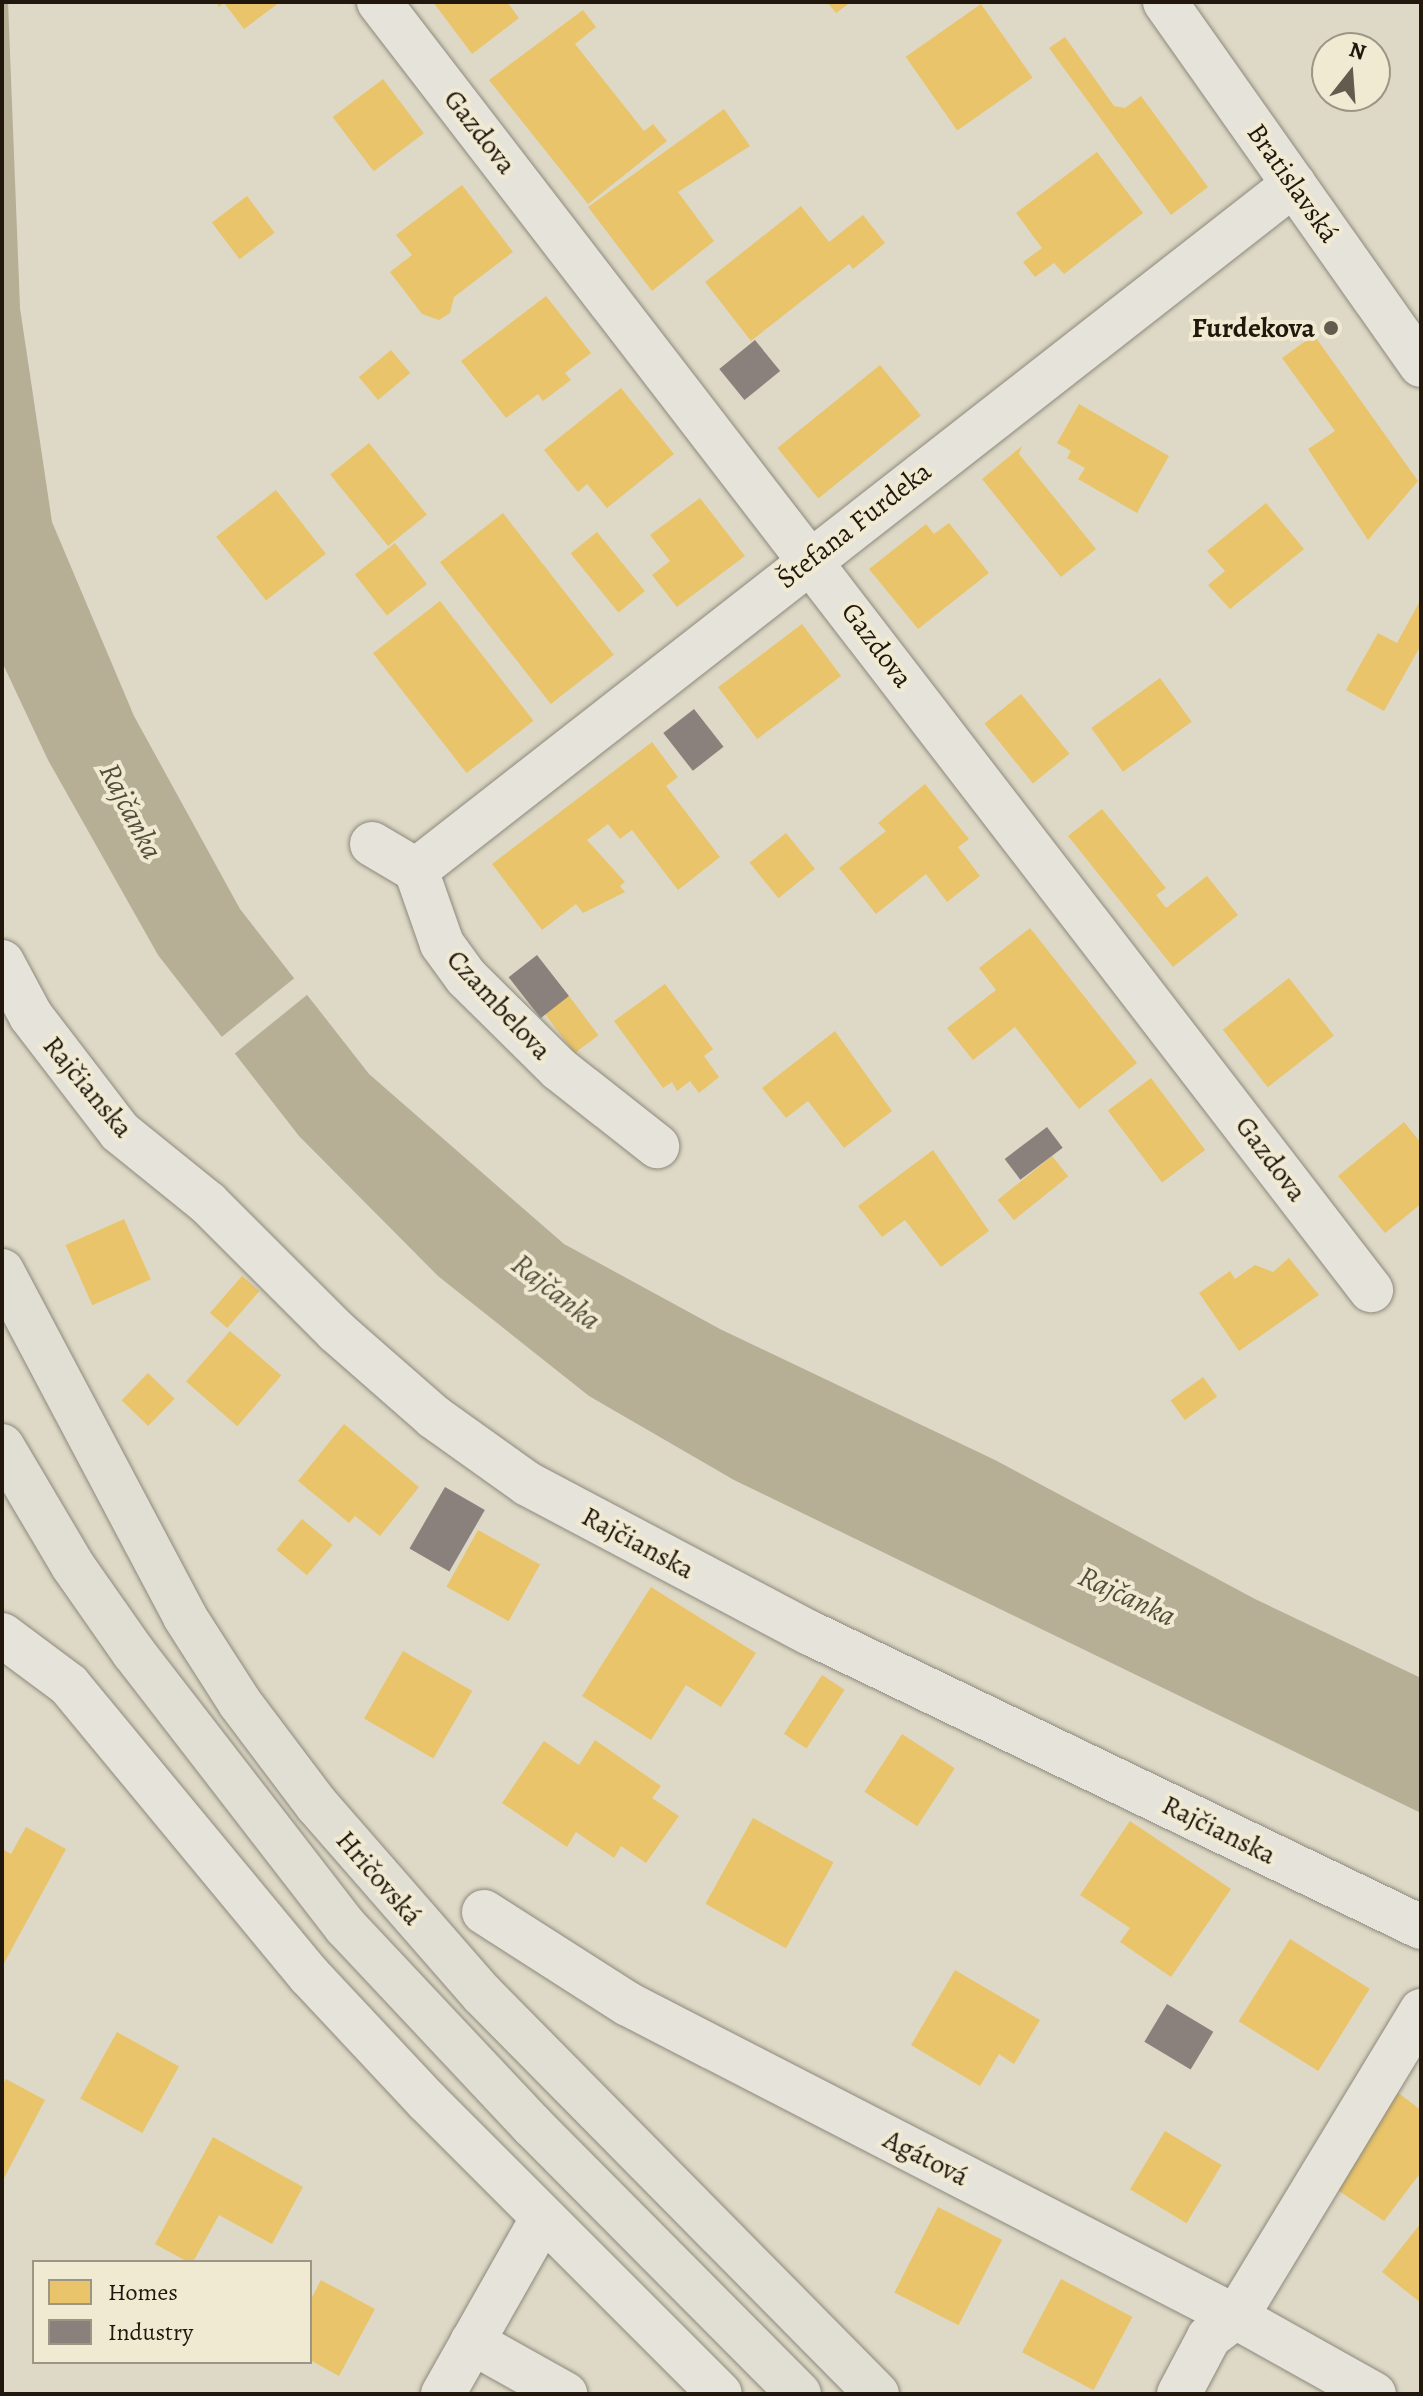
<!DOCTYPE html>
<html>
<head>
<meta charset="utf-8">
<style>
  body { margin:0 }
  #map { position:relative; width:1423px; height:2396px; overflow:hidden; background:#ded9c6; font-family:Alegreya,serif }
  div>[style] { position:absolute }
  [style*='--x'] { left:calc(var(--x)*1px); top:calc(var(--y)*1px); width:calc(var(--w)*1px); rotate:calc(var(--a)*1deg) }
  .water>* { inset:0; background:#b6ae95 }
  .pier>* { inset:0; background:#ded9c6; transform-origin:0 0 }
  .homes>* { inset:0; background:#e9c46a; transform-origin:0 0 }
  .industry>* { inset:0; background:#8a817c; transform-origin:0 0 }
  .roads { filter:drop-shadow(0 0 2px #8d897d) drop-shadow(0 0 2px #8d897d) }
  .minor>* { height:44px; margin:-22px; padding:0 22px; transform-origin:22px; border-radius:22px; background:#e6e3da }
  .major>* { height:44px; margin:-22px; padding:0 22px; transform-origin:22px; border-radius:22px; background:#e1ded3 }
  .dots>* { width:22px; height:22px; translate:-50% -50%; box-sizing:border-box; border:4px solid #f1ead3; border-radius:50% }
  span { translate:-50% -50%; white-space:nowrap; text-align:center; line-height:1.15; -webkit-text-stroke:8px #f1ead3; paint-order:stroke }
  .street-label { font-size:28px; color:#21170d }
  .poi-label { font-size:28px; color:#21170d; font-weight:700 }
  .right { translate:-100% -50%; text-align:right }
  .water-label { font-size:30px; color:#564c3b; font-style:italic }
  .frame { position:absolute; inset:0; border:4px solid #21170d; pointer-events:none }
  .legend { position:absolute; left:32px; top:2260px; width:280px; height:104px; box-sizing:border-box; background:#f1ead3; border:2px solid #9e9684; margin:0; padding:10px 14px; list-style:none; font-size:24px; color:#21170d }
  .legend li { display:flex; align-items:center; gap:16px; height:40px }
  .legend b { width:40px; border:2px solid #9e9684 }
  .north { position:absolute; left:1311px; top:32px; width:80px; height:80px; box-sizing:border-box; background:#f1ead3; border:2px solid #9e9684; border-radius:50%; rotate:17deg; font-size:22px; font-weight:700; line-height:32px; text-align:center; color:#21170d }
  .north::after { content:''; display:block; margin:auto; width:28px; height:36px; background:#635b4e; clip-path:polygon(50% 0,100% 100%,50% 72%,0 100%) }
</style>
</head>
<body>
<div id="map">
  <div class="water">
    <div style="clip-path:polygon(2px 2px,8px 2px,20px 308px,52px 522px,134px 716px,240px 909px,369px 1074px,564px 1244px,720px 1329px,995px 1460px,1255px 1599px,1421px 1678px,1421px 1813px,734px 1480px,589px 1396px,438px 1276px,299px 1136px,158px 955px,48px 760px,2px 662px)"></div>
  </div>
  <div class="pier">
    <div style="left:297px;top:976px;width:21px;height:101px;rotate:51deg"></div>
  </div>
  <div class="homes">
    <div style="clip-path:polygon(216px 2px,280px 2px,244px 29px,224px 3px,219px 7px)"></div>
    <div style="clip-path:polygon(433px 2px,507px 2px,519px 18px,472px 54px)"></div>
    <div style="clip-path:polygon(827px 2px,851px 2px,836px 13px)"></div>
    <div style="left:981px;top:4px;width:90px;height:92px;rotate:55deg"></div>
    <div style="clip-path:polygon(583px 10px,596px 27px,575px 44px,644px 131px,653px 124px,667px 141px,588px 204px,489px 80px)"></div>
    <div style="clip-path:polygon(1065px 37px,1114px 106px,1125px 108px,1141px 96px,1208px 187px,1171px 215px,1049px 48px)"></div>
    <div style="left:383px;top:79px;width:68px;height:63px;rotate:53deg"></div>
    <div style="clip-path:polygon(724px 109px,750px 146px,678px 192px,714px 241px,652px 291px,588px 207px)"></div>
    <div style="clip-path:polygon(1097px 152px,1143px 213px,1064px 274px,1054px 263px,1035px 277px,1023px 262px,1042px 248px,1016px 213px)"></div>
    <div style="clip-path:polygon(462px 185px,513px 252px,454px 297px,450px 313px,439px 320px,422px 314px,390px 272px,412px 255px,396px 235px)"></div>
    <div style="left:247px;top:196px;width:46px;height:44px;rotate:53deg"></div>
    <div style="clip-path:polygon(801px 206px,829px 242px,863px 215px,885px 243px,853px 269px,849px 264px,751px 341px,705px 282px)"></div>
    <div style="clip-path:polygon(546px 296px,591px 353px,565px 373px,571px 380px,543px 401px,538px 394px,506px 418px,461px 361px)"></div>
    <div style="clip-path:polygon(1314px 335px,1418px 481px,1368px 540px,1308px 449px,1335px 431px,1282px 358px)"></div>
    <div style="left:391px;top:350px;width:30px;height:42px;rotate:50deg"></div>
    <div style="left:880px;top:365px;width:65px;height:132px;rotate:51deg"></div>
    <div style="clip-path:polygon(621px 388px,674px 454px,607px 508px,587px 484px,578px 492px,544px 450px)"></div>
    <div style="clip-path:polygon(1079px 404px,1169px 456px,1137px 513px,1078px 479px,1085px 468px,1067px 458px,1071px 451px,1057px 443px)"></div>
    <div style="left:369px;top:443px;width:92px;height:50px;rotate:51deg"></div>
    <div style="clip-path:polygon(1022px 446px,1019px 454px,1096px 549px,1061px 577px,982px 479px)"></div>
    <div style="left:276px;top:490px;width:81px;height:76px;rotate:52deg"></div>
    <div style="clip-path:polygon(700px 498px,745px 556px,677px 607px,652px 575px,670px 561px,650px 535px)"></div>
    <div style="clip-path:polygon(1266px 503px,1304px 549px,1230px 609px,1208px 585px,1225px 571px,1207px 551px)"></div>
    <div style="left:503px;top:513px;width:180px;height:80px;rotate:52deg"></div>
    <div style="clip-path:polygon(949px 523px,989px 573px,918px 629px,869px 569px,926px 524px,934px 534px)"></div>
    <div style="left:597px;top:532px;width:76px;height:34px;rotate:51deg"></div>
    <div style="left:395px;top:543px;width:52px;height:51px;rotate:52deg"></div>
    <div style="clip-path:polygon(1421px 599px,1421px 645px,1384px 711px,1346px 690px,1378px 633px,1397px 643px)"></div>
    <div style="left:440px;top:601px;width:152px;height:85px;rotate:52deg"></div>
    <div style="left:802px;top:624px;width:65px;height:105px;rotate:53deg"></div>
    <div style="left:1160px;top:678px;width:54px;height:85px;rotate:54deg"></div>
    <div style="left:1021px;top:694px;width:77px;height:47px;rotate:51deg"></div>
    <div style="clip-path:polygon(652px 742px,678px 777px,666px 786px,720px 857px,678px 890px,632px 830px,620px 839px,608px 824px,587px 840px,625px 882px,620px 886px,625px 892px,583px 913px,576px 904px,542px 930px,492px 864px)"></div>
    <div style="clip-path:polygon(925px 784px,969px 839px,958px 847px,980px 876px,947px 902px,926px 874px,876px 914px,839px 868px,886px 831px,878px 823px)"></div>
    <div style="clip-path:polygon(1102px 809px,1166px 888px,1156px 895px,1166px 908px,1207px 876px,1238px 915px,1173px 967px,1068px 836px)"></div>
    <div style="left:786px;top:833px;width:46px;height:47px;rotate:51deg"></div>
    <div style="clip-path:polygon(1030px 928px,1137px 1063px,1079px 1109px,1015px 1027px,973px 1060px,947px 1028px,996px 990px,979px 968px)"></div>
    <div style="left:1289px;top:978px;width:73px;height:84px;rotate:52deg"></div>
    <div style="clip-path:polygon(665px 984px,713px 1049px,704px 1056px,719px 1077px,699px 1093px,690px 1081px,677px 1091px,672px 1082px,663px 1088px,614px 1021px)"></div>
    <div style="left:569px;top:996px;width:49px;height:30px;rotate:53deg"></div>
    <div style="clip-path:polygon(835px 1031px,892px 1111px,844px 1148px,808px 1101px,786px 1118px,762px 1088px)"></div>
    <div style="left:1151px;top:1078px;width:90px;height:54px;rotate:53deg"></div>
    <div style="clip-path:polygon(1404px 1122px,1421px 1143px,1421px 1204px,1385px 1233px,1338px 1176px)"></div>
    <div style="clip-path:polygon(933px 1150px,989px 1231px,941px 1267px,905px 1220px,882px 1237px,858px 1206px)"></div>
    <div style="left:1052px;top:1156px;width:26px;height:70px;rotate:51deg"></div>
    <div style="left:124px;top:1219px;width:66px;height:64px;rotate:66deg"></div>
    <div style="clip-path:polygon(1289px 1258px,1319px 1295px,1239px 1351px,1199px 1293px,1230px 1271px,1235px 1279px,1255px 1265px,1273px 1272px)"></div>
    <div style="left:242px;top:1276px;width:23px;height:49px;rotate:41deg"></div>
    <div style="left:230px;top:1331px;width:68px;height:67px;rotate:41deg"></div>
    <div style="left:148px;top:1373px;width:37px;height:38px;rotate:44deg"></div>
    <div style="left:1203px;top:1377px;width:24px;height:40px;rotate:54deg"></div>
    <div style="clip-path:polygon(344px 1424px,419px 1487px,380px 1536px,355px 1516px,349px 1523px,298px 1481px)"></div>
    <div style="left:302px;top:1519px;width:40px;height:40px;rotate:40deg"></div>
    <div style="left:478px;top:1530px;width:71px;height:65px;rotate:29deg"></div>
    <div style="clip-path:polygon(651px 1587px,756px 1653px,721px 1707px,686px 1685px,651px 1740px,582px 1696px)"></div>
    <div style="left:403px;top:1651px;width:80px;height:78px;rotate:30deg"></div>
    <div style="left:822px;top:1675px;width:27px;height:70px;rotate:33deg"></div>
    <div style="left:902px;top:1734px;width:63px;height:69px;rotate:33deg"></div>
    <div style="clip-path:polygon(595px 1740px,661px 1786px,652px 1798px,679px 1816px,646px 1863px,621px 1846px,614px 1858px,576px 1832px,567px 1847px,502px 1803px,544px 1741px,579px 1765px)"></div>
    <div style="left:753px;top:1818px;width:92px;height:98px;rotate:29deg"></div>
    <div style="clip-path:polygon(1130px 1821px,1231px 1889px,1171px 1977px,1120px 1942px,1130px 1928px,1080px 1895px)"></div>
    <div style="clip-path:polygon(26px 1827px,66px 1849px,2px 1967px,2px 1849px,11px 1854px)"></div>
    <div style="left:1290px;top:1939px;width:94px;height:97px;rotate:32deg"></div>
    <div style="clip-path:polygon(955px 1970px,1040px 2020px,1014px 2064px,999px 2054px,980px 2086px,911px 2045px)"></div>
    <div style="left:117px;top:2032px;width:71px;height:76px;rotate:29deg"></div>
    <div style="clip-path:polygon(6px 2079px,45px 2100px,2px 2182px,2px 2086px)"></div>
    <div style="clip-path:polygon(1393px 2089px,1421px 2110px,1421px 2172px,1384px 2221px,1336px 2189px)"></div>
    <div style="left:1165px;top:2131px;width:66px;height:68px;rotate:31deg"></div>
    <div style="clip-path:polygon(213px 2137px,303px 2187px,272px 2244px,219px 2215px,193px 2262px,188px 2262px,155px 2244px)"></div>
    <div style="left:938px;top:2207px;width:72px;height:96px;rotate:27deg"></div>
    <div style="clip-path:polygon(1421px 2223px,1421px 2303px,1382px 2272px)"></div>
    <div style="left:1061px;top:2279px;width:81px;height:83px;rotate:28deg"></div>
    <div style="clip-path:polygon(321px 2280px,375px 2309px,339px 2376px,310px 2360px,310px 2301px)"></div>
  </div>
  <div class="industry">
    <div style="left:755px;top:340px;width:40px;height:46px;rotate:51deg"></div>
    <div style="left:694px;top:709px;width:48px;height:39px;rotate:52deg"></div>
    <div style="left:537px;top:955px;width:52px;height:36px;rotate:52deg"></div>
    <div style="left:1047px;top:1127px;width:26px;height:53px;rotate:53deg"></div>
    <div style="left:445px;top:1487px;width:46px;height:71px;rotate:30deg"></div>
    <div style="left:1167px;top:2004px;width:54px;height:44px;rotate:31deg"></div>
  </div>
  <div class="roads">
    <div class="minor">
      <div style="--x:379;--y:2;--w:1626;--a:52.4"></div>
      <div style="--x:1165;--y:2;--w:444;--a:54.8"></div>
      <div style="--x:372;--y:844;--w:51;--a:30.6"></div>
      <div style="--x:416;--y:870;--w:78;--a:70.6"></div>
      <div style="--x:442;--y:944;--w:41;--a:54"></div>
      <div style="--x:466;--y:977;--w:131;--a:44.7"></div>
      <div style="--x:559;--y:1069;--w:125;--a:38.2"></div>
      <div style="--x:416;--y:870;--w:1114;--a:-38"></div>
      <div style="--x:2;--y:962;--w:61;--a:61.8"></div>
      <div style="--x:31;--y:1016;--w:146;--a:52.5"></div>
      <div style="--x:120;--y:1132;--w:113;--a:38.9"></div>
      <div style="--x:208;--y:1203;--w:182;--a:45"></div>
      <div style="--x:337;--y:1332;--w:129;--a:41.2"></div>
      <div style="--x:434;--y:1417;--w:115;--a:35.5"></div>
      <div style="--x:528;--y:1484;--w:319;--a:27.9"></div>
      <div style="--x:810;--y:1633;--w:678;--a:25.7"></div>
      <div style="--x:2;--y:1635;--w:84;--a:36.7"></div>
      <div style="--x:69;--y:1685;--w:378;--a:50.4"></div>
      <div style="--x:310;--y:1976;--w:171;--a:46.9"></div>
      <div style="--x:427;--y:2101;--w:414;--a:45"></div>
      <div style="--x:484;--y:1912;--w:171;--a:32.6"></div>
      <div style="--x:628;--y:2004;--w:684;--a:27.24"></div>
      <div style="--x:1236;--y:2317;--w:158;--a:29.2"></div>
      <div style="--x:472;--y:2342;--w:107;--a:29.2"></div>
      <div style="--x:443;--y:2394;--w:201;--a:-60.5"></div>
      <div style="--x:1179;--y:2394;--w:64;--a:-62.2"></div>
      <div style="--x:1209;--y:2337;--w:34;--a:-37"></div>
      <div style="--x:1236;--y:2317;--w:358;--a:-58.8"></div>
    </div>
    <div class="major">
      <div style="--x:2;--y:1271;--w:391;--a:62.1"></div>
      <div style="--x:185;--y:1617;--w:102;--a:57.4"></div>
      <div style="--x:240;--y:1703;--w:128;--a:53"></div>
      <div style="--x:317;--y:1805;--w:251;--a:48.9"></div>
      <div style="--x:482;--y:1994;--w:562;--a:45.36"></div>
      <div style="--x:2;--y:1446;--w:139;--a:59.4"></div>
      <div style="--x:73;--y:1566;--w:106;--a:55"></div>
      <div style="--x:134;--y:1653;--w:346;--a:52.3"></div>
      <div style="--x:346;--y:1927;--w:272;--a:46.8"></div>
      <div style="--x:532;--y:2125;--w:379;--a:45.2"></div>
    </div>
  </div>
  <div class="dots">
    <div style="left:1331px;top:328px;background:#635b4e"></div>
  </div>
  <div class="street-label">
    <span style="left:480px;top:132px;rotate:52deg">Gazdova</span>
    <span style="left:1293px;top:183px;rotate:55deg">Bratislavská</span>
    <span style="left:854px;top:525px;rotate:-38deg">Štefana Furdeka</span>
    <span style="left:877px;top:645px;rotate:53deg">Gazdova</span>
    <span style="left:499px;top:1005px;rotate:47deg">Czambelova</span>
    <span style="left:88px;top:1087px;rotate:50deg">Rajčianska</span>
    <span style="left:1271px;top:1159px;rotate:53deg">Gazdova</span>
    <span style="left:638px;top:1543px;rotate:28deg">Rajčianska</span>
    <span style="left:1219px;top:1830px;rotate:26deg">Rajčianska</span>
    <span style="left:379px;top:1878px;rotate:49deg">Hričovská</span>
    <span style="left:926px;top:2158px;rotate:27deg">Agátová</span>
  </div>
  <div class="poi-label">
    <span class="right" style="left:1315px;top:328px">Furdekova</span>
  </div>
  <div class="water-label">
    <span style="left:131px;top:811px;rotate:63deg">Rajčanka</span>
    <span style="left:556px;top:1292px;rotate:38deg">Rajčanka</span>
    <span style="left:1127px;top:1596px;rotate:25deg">Rajčanka</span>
  </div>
  <div class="frame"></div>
  <ul class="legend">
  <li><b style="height:22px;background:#e9c46a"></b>Homes</li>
  <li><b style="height:22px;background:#8a817c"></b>Industry</li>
  </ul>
  <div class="north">N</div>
</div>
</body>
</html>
